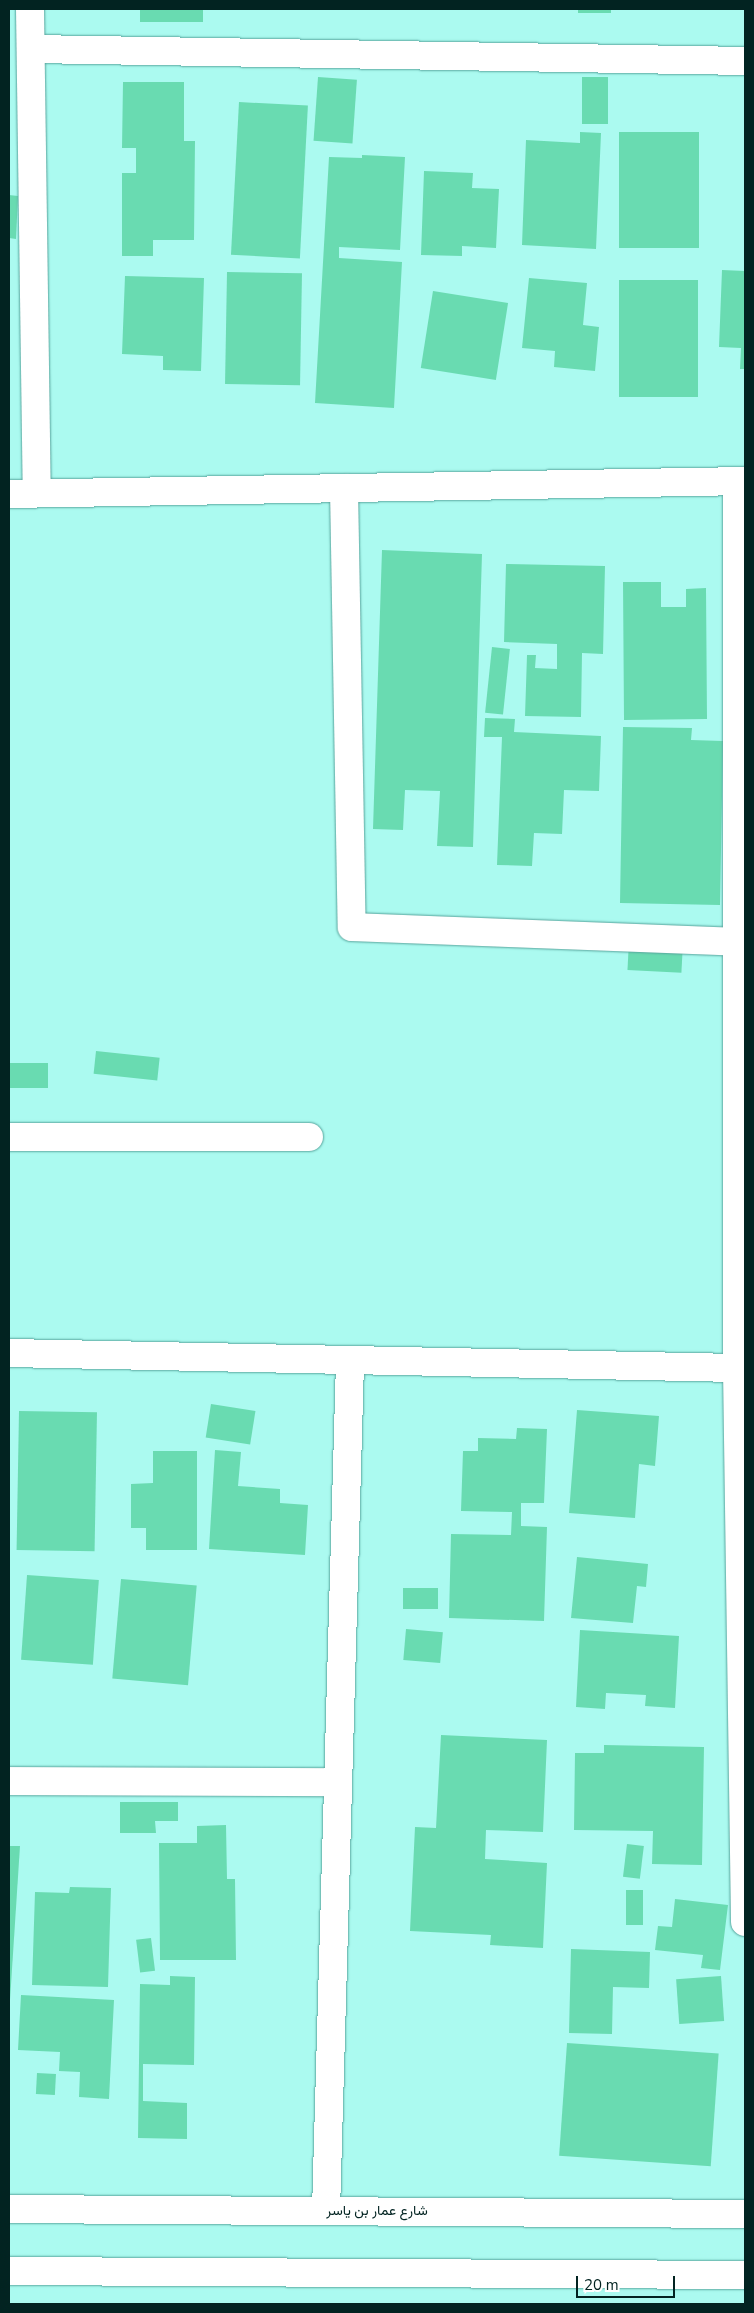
<!DOCTYPE html>
<html>
<head>
<meta charset="utf-8">
<style>
  body { margin:0 }
  #map { position:relative; width:754px; height:2313px; overflow:hidden; background:#abfaf0; font-family:"Nunito Sans",Vazirmatn,sans-serif }
  div>[style] { position:absolute }
  [style*='--x'] { left:calc(var(--x)*1px); top:calc(var(--y)*1px); width:calc(var(--w)*1px); rotate:calc(var(--a)*1deg) }
  .building>* { inset:0; background:#69dbb1; transform-origin:0 0 }
  .roads { filter:drop-shadow(0 0 1px #57a49c) drop-shadow(0 0 1px #57a49c) }
  .minor>* { height:28px; margin:-14px; padding:0 14px; transform-origin:14px; border-radius:14px; background:#fff }
  span { translate:-50% -50%; white-space:nowrap; text-align:center; line-height:1.15; -webkit-text-stroke:4px #fff; paint-order:stroke }
  .street-label { font-size:14px; color:#022321 }
  .frame { position:absolute; inset:0; border:10px solid #022321; pointer-events:none }
  .scale { position:absolute; left:576px; top:2276px; width:99px; height:22px; box-sizing:border-box; border:2px solid #022321; border-top:0; padding-left:6px; font-size:15px; line-height:18px; white-space:nowrap; color:#022321; -webkit-text-stroke:4px #fff; paint-order:stroke }
</style>
</head>
<body>
<div id="map">
  <div class="building">
    <div style="left:140px;top:9px;width:63px;height:13px"></div>
    <div style="left:578px;top:9px;width:33px;height:4px"></div>
    <div style="left:318px;top:77px;width:39px;height:64px;rotate:4deg"></div>
    <div style="left:582px;top:77px;width:26px;height:47px"></div>
    <div style="clip-path:polygon(123px 82px,184px 82px,184px 141px,195px 141px,194px 240px,153px 240px,153px 256px,122px 256px,122px 173px,136px 173px,136px 148px,122px 148px)"></div>
    <div style="left:239px;top:102px;width:69px;height:153px;rotate:3deg"></div>
    <div style="clip-path:polygon(580px 132px,601px 133px,596px 249px,522px 245px,526px 140px,580px 143px)"></div>
    <div style="left:619px;top:132px;width:80px;height:116px"></div>
    <div style="clip-path:polygon(362px 155px,405px 157px,400px 250px,339px 247px,339px 258px,402px 262px,394px 408px,315px 403px,329px 157px,362px 158px)"></div>
    <div style="clip-path:polygon(424px 171px,473px 173px,472px 188px,499px 189px,496px 248px,462px 246px,462px 256px,421px 255px)"></div>
    <div style="clip-path:polygon(9px 195px,18px 196px,16px 239px,9px 238px)"></div>
    <div style="clip-path:polygon(722px 270px,745px 271px,745px 369px,740px 369px,741px 348px,719px 347px)"></div>
    <div style="left:227px;top:272px;width:75px;height:112px;rotate:1deg"></div>
    <div style="clip-path:polygon(125px 276px,204px 278px,201px 371px,163px 370px,163px 356px,122px 354px)"></div>
    <div style="clip-path:polygon(529px 278px,587px 283px,583px 325px,599px 327px,595px 371px,554px 367px,555px 351px,522px 348px)"></div>
    <div style="left:619px;top:280px;width:79px;height:117px"></div>
    <div style="left:433px;top:291px;width:76px;height:78px;rotate:9deg"></div>
    <div style="clip-path:polygon(382px 550px,482px 554px,473px 847px,437px 846px,440px 791px,405px 790px,403px 830px,373px 829px)"></div>
    <div style="clip-path:polygon(506px 564px,605px 566px,603px 654px,582px 653px,581px 717px,525px 716px,527px 655px,536px 655px,535px 668px,557px 669px,557px 644px,504px 642px)"></div>
    <div style="clip-path:polygon(623px 582px,661px 582px,661px 607px,686px 607px,686px 589px,706px 588px,707px 719px,624px 720px)"></div>
    <div style="left:492px;top:647px;width:18px;height:66px;rotate:6deg"></div>
    <div style="clip-path:polygon(485px 718px,515px 719px,514px 732px,601px 736px,599px 791px,564px 790px,562px 834px,534px 833px,532px 866px,497px 865px,502px 737px,484px 737px)"></div>
    <div style="clip-path:polygon(623px 727px,692px 728px,691px 740px,723px 741px,720px 905px,620px 903px)"></div>
    <div style="left:629px;top:941px;width:54px;height:29px;rotate:3deg"></div>
    <div style="left:96px;top:1051px;width:64px;height:23px;rotate:6deg"></div>
    <div style="left:9px;top:1063px;width:39px;height:25px"></div>
    <div style="left:211px;top:1404px;width:45px;height:34px;rotate:9deg"></div>
    <div style="clip-path:polygon(577px 1410px,659px 1416px,655px 1466px,639px 1464px,635px 1518px,569px 1513px)"></div>
    <div style="left:19px;top:1411px;width:78px;height:139px;rotate:1deg"></div>
    <div style="clip-path:polygon(517px 1428px,547px 1429px,544px 1503px,521px 1503px,521px 1526px,547px 1527px,544px 1621px,449px 1618px,451px 1534px,511px 1535px,512px 1512px,461px 1511px,463px 1451px,478px 1451px,478px 1438px,516px 1439px)"></div>
    <div style="clip-path:polygon(215px 1450px,241px 1452px,238px 1486px,280px 1489px,280px 1503px,308px 1505px,305px 1555px,209px 1549px)"></div>
    <div style="clip-path:polygon(153px 1451px,197px 1451px,197px 1550px,146px 1550px,146px 1528px,131px 1528px,131px 1484px,153px 1483px)"></div>
    <div style="clip-path:polygon(577px 1557px,648px 1564px,646px 1587px,637px 1586px,633px 1623px,571px 1618px)"></div>
    <div style="left:27px;top:1575px;width:72px;height:85px;rotate:4deg"></div>
    <div style="left:121px;top:1579px;width:76px;height:100px;rotate:5deg"></div>
    <div style="left:403px;top:1588px;width:35px;height:21px"></div>
    <div style="left:406px;top:1629px;width:37px;height:31px;rotate:5deg"></div>
    <div style="clip-path:polygon(580px 1630px,679px 1636px,675px 1708px,645px 1706px,646px 1695px,606px 1693px,605px 1709px,576px 1707px)"></div>
    <div style="clip-path:polygon(441px 1735px,547px 1740px,543px 1832px,486px 1830px,485px 1859px,547px 1863px,543px 1948px,490px 1945px,491px 1935px,410px 1931px,415px 1827px,436px 1828px)"></div>
    <div style="clip-path:polygon(604px 1745px,704px 1747px,702px 1865px,652px 1864px,653px 1831px,574px 1830px,575px 1753px,604px 1753px)"></div>
    <div style="clip-path:polygon(120px 1802px,178px 1802px,178px 1821px,155px 1821px,156px 1833px,120px 1833px)"></div>
    <div style="clip-path:polygon(226px 1825px,227px 1879px,235px 1879px,236px 1960px,160px 1960px,159px 1843px,197px 1843px,197px 1826px)"></div>
    <div style="left:627px;top:1844px;width:17px;height:33px;rotate:7deg"></div>
    <div style="clip-path:polygon(9px 1846px,20px 1846px,10px 2000px,9px 2000px)"></div>
    <div style="clip-path:polygon(70px 1887px,111px 1888px,108px 1987px,32px 1985px,35px 1892px,69px 1893px)"></div>
    <div style="left:626px;top:1890px;width:17px;height:35px"></div>
    <div style="clip-path:polygon(675px 1899px,728px 1905px,720px 1970px,701px 1968px,703px 1955px,655px 1950px,658px 1926px,672px 1927px)"></div>
    <div style="left:151px;top:1938px;width:33px;height:15px;rotate:83deg"></div>
    <div style="clip-path:polygon(571px 1949px,650px 1952px,649px 1988px,613px 1987px,612px 2034px,569px 2033px)"></div>
    <div style="clip-path:polygon(170px 1976px,195px 1977px,194px 2065px,143px 2064px,143px 2101px,187px 2103px,187px 2139px,138px 2138px,140px 1984px,170px 1985px)"></div>
    <div style="left:721px;top:1976px;width:45px;height:45px;rotate:86deg"></div>
    <div style="clip-path:polygon(21px 1995px,114px 2000px,109px 2099px,79px 2097px,80px 2072px,59px 2071px,60px 2052px,18px 2050px)"></div>
    <div style="left:567px;top:2043px;width:152px;height:113px;rotate:4deg"></div>
    <div style="left:37px;top:2073px;width:19px;height:21px;rotate:3deg"></div>
  </div>
  <div class="roads">
    <div class="minor">
      <div style="--x:30;--y:9;--w:484;--a:89.2"></div>
      <div style="--x:31;--y:49;--w:714;--a:0.96"></div>
      <div style="--x:737;--y:481;--w:887;--a:90"></div>
      <div style="--x:737;--y:1368;--w:554;--a:89.17"></div>
      <div style="--x:344;--y:488;--w:439;--a:89"></div>
      <div style="--x:352;--y:927;--w:393;--a:2.2"></div>
      <div style="--x:9;--y:494;--w:736;--a:-1.01"></div>
      <div style="--x:9;--y:1137;--w:300;--a:0"></div>
      <div style="--x:9;--y:1353;--w:728;--a:1.18"></div>
      <div style="--x:9;--y:1781;--w:329;--a:0.2"></div>
      <div style="--x:9;--y:2209;--w:736;--a:0.39"></div>
      <div style="--x:326;--y:2211;--w:851;--a:-88.38"></div>
      <div style="--x:9;--y:2271;--w:736;--a:0.31"></div>
    </div>
  </div>
  <div class="street-label">
    <span style="left:377px;top:2211px">شارع عمار بن ياسر</span>
  </div>
  <div class="frame"></div>
  <div class="scale">20 m</div>
</div>
</body>
</html>
